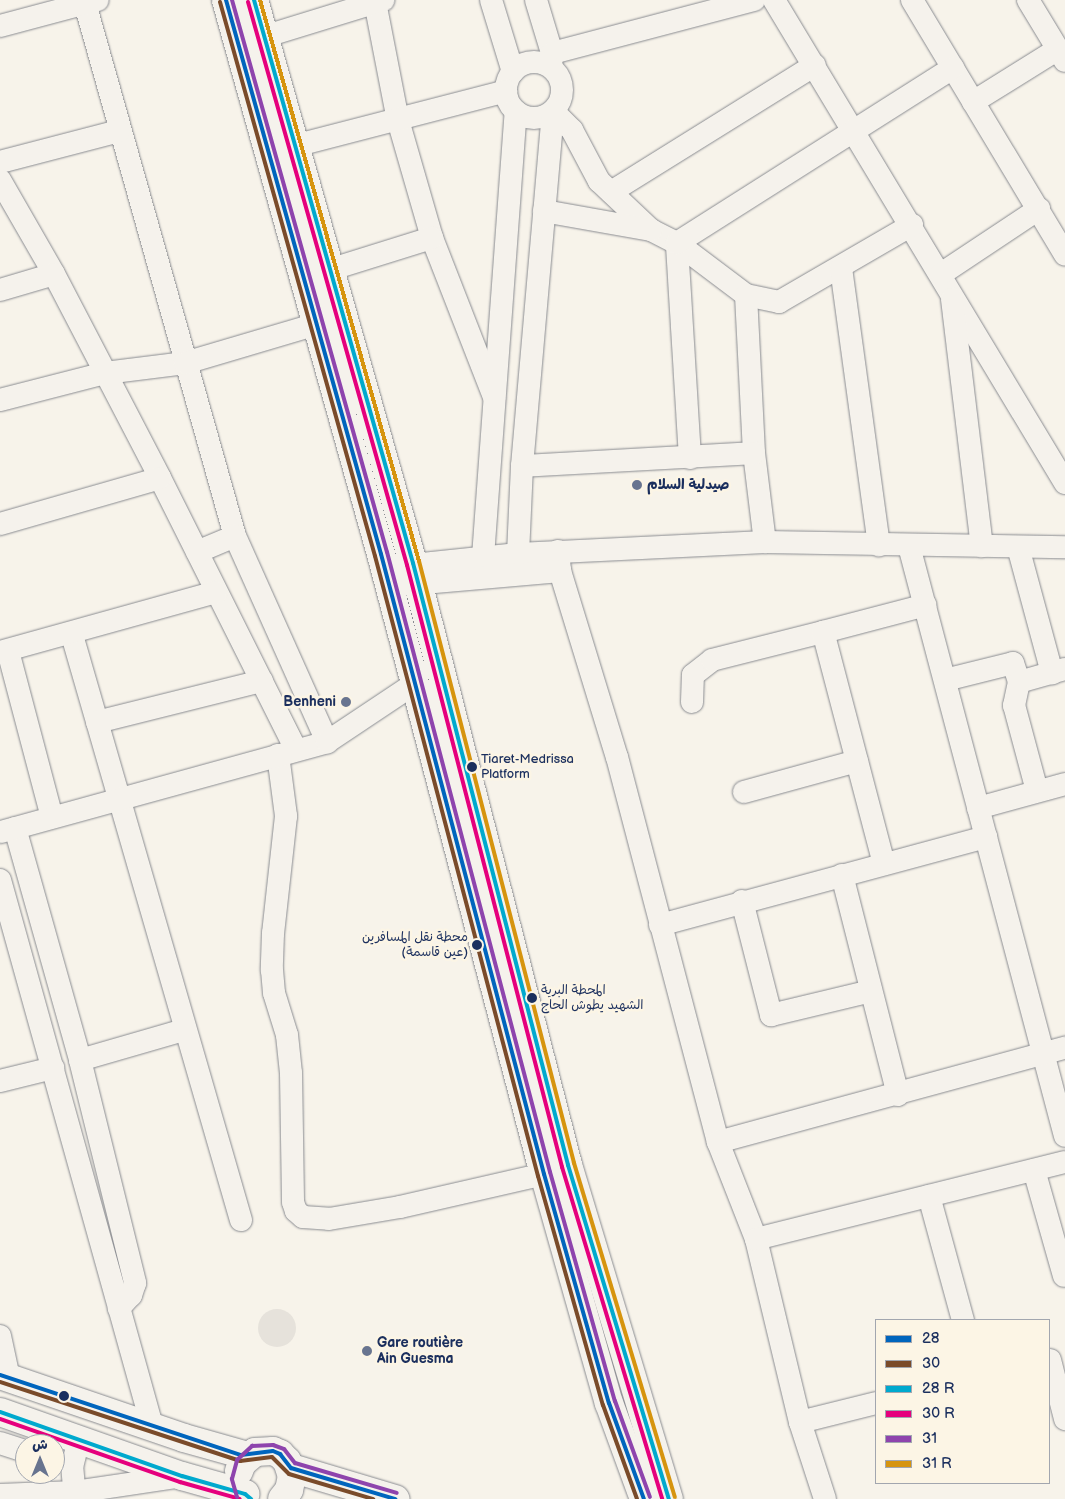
<!DOCTYPE html>
<html>
<head>
<meta charset="utf-8">
<style>
  body { margin:0 }
  #map { position:relative; width:1065px; height:1499px; overflow:hidden; background:#f7f3ea; font-family:"Balsamiq Sans","Playpen Sans Arabic",sans-serif }
  div>[style] { position:absolute }
  [style*='--x'] { left:calc(var(--x)*1px); top:calc(var(--y)*1px); width:calc(var(--w)*1px); rotate:calc(var(--a)*1deg) }
  .green>* { inset:0; background:#e6e2db }
  .round { border-radius:50% }
  .roads { filter:drop-shadow(0 0 1px #8a8c91) drop-shadow(0 0 1px #8a8c91) }
  .minor>* { height:22px; margin:-11px; padding:0 11px; transform-origin:11px; border-radius:11px; background:#f5f2ec }
  .minor>.ring { margin:-11px; padding:0; box-sizing:content-box; background:none; border:22px solid #f5f2ec; border-radius:50% }
  .major>* { height:28px; margin:-14px; padding:0 14px; transform-origin:14px; border-radius:14px; background:#f5f2ec }
  .highway>* { height:28px; margin:-14px; padding:0 14px; transform-origin:14px; border-radius:14px; background:#f5f2ec }
  .bus-1>* { height:4px; margin:-2px; padding:0 2px; transform-origin:2px; border-radius:2px; background:#0065bd }
  .bus-2>* { height:4px; margin:-2px; padding:0 2px; transform-origin:2px; border-radius:2px; background:#7a4b2a }
  .bus-3>* { height:4px; margin:-2px; padding:0 2px; transform-origin:2px; border-radius:2px; background:#00a9ce }
  .bus-4>* { height:4px; margin:-2px; padding:0 2px; transform-origin:2px; border-radius:2px; background:#e5007d }
  .bus-5>* { height:4px; margin:-2px; padding:0 2px; transform-origin:2px; border-radius:2px; background:#8e44ad }
  .bus-6>* { height:4px; margin:-2px; padding:0 2px; transform-origin:2px; border-radius:2px; background:#d6940e }
  .dots>* { width:14px; height:14px; translate:-50% -50%; box-sizing:border-box; border:2px solid #fcf5e5; border-radius:50% }
  span { translate:-50% -50%; white-space:nowrap; text-align:center; line-height:1.15; -webkit-text-stroke:5px #fcf5e5; paint-order:stroke }
  .bus-label { font-size:13px; color:#1b2f5e }
  .left { translate:0 -50%; text-align:left }
  .right { translate:-100% -50%; text-align:right }
  .poi-label { font-size:14px; color:#1b2f5e; font-weight:700 }
  .legend { position:absolute; left:875px; top:1319px; width:175px; height:165px; box-sizing:border-box; background:#fcf5e5; border:1px solid #a2a6af; margin:0; padding:6px 9px; list-style:none; font-size:15px; color:#1b2f5e }
  .legend li { display:flex; align-items:center; gap:10px; height:25px }
  .legend b { width:25px; border:1px solid #a2a6af }
  .north { position:absolute; left:15px; top:1434px; width:50px; height:50px; box-sizing:border-box; background:#fcf5e5; border:1px solid #a2a6af; border-radius:50%; rotate:0deg; font-size:14px; font-weight:700; line-height:20px; text-align:center; color:#1b2f5e }
  .north::after { content:''; display:block; margin:auto; width:18px; height:22px; background:#68748f; clip-path:polygon(50% 0,100% 100%,50% 72%,0 100%) }
</style>
</head>
<body>
<div id="map">
  <div class="green">
    <div class="round" style="left:258px;top:1309px;width:38px;height:38px"></div>
  </div>
  <div class="roads">
    <div class="minor">
      <div style="--x:84;--y:0;--w:557;--a:74.27"></div>
      <div style="--x:235;--y:536;--w:226;--a:65.9"></div>
      <div style="--x:491;--y:0;--w:75;--a:73"></div>
      <div style="--x:536;--y:0;--w:55;--a:73.2"></div>
      <div style="--x:552;--y:53;--w:14;--a:94"></div>
      <div style="--x:774;--y:0;--w:564;--a:58.93"></div>
      <div style="--x:912;--y:0;--w:297;--a:59"></div>
      <div style="--x:1028;--y:0;--w:71;--a:58.8"></div>
      <div style="--x:375;--y:2;--w:120;--a:79"></div>
      <div style="--x:398;--y:120;--w:123;--a:73.9"></div>
      <div style="--x:432;--y:238;--w:171;--a:68.7"></div>
      <div style="--x:0;--y:26;--w:101;--a:-14.9"></div>
      <div style="--x:263;--y:37;--w:126;--a:-17.1"></div>
      <div style="--x:552;--y:53;--w:209;--a:-14.7"></div>
      <div class="ring" style="left:506px;top:62px;width:34px;height:34px"></div>
      <div style="--x:973;--y:102;--w:100;--a:-31.9"></div>
      <div style="--x:553;--y:111;--w:27;--a:45"></div>
      <div style="--x:572;--y:130;--w:58;--a:62.1"></div>
      <div style="--x:599;--y:181;--w:71;--a:43.3"></div>
      <div style="--x:651;--y:230;--w:29;--a:27"></div>
      <div style="--x:677;--y:243;--w:86;--a:37"></div>
      <div style="--x:746;--y:295;--w:34;--a:12"></div>
      <div style="--x:779;--y:302;--w:154;--a:-30.1"></div>
      <div style="--x:294;--y:146;--w:219;--a:-14.5"></div>
      <div style="--x:0;--y:162;--w:123;--a:-14.6"></div>
      <div style="--x:0;--y:180;--w:108;--a:60.1"></div>
      <div style="--x:54;--y:274;--w:230;--a:62.5"></div>
      <div style="--x:160;--y:478;--w:304;--a:63.4"></div>
      <div style="--x:611;--y:192;--w:240;--a:-31.9"></div>
      <div style="--x:544;--y:211;--w:109;--a:10.1"></div>
      <div style="--x:841;--y:268;--w:280;--a:82.2"></div>
      <div style="--x:329;--y:270;--w:108;--a:-17.3"></div>
      <div style="--x:941;--y:274;--w:118;--a:-33.6"></div>
      <div style="--x:0;--y:290;--w:56;--a:-16.5"></div>
      <div style="--x:746;--y:295;--w:158;--a:87.1"></div>
      <div style="--x:754;--y:453;--w:90;--a:83"></div>
      <div style="--x:952;--y:299;--w:249;--a:83.1"></div>
      <div style="--x:0;--y:400;--w:108;--a:-14.4"></div>
      <div style="--x:105;--y:373;--w:81;--a:-7.1"></div>
      <div style="--x:185;--y:363;--w:138;--a:-16.5"></div>
      <div style="--x:690;--y:458;--w:215;--a:-93.5"></div>
      <div style="--x:677;--y:243;--w:327;--a:-32.4"></div>
      <div style="--x:522;--y:466;--w:232;--a:-3.2"></div>
      <div style="--x:0;--y:524;--w:166;--a:-16"></div>
      <div style="--x:909;--y:546;--w:610;--a:75.19"></div>
      <div style="--x:1018;--y:547;--w:131;--a:74.9"></div>
      <div style="--x:558;--y:551;--w:20;--a:84"></div>
      <div style="--x:560;--y:571;--w:195;--a:73"></div>
      <div style="--x:617;--y:757;--w:398;--a:75.3"></div>
      <div style="--x:718;--y:1142;--w:104;--a:68.6"></div>
      <div style="--x:756;--y:1239;--w:188;--a:76.5"></div>
      <div style="--x:800;--y:1422;--w:81;--a:72"></div>
      <div style="--x:197;--y:552;--w:41;--a:-22.8"></div>
      <div style="--x:518;--y:554;--w:88;--a:-87.4"></div>
      <div style="--x:522;--y:466;--w:356;--a:-85"></div>
      <div style="--x:483;--y:557;--w:447;--a:-85.8"></div>
      <div style="--x:384;--y:568;--w:135;--a:-6"></div>
      <div style="--x:518;--y:554;--w:247;--a:-2.8"></div>
      <div style="--x:765;--y:542;--w:300;--a:1"></div>
      <div style="--x:389;--y:586;--w:172;--a:-5"></div>
      <div style="--x:72;--y:635;--w:609;--a:73.89"></div>
      <div style="--x:8;--y:651;--w:172;--a:75.2"></div>
      <div style="--x:0;--y:652;--w:224;--a:-15.5"></div>
      <div style="--x:945;--y:680;--w:70;--a:-14"></div>
      <div style="--x:1013;--y:663;--w:20;--a:72"></div>
      <div style="--x:1019;--y:682;--w:48;--a:-15.8"></div>
      <div style="--x:1019;--y:682;--w:24;--a:102"></div>
      <div style="--x:1014;--y:705;--w:89;--a:75"></div>
      <div style="--x:692;--y:702;--w:27;--a:-88"></div>
      <div style="--x:693;--y:675;--w:24;--a:-38"></div>
      <div style="--x:712;--y:660;--w:114;--a:-14.2"></div>
      <div style="--x:97;--y:722;--w:170;--a:-14"></div>
      <div style="--x:278;--y:755;--w:62;--a:82.5"></div>
      <div style="--x:286;--y:816;--w:118;--a:96.3"></div>
      <div style="--x:273;--y:933;--w:37;--a:92"></div>
      <div style="--x:272;--y:970;--w:23;--a:85"></div>
      <div style="--x:274;--y:993;--w:44;--a:72.8"></div>
      <div style="--x:287;--y:1035;--w:38;--a:84"></div>
      <div style="--x:291;--y:1073;--w:129;--a:89.1"></div>
      <div style="--x:293;--y:1202;--w:9;--a:72"></div>
      <div style="--x:296;--y:1211;--w:9;--a:41"></div>
      <div style="--x:303;--y:1217;--w:26;--a:4"></div>
      <div style="--x:329;--y:1219;--w:72;--a:-9.6"></div>
      <div style="--x:400;--y:1207;--w:148;--a:-12.9"></div>
      <div style="--x:744;--y:792;--w:117;--a:-15.3"></div>
      <div style="--x:978;--y:808;--w:90;--a:-15.4"></div>
      <div style="--x:15;--y:828;--w:241;--a:74.3"></div>
      <div style="--x:80;--y:1060;--w:230;--a:76.1"></div>
      <div style="--x:135;--y:1283;--w:13;--a:108"></div>
      <div style="--x:131;--y:1295;--w:18;--a:133"></div>
      <div style="--x:1;--y:832;--w:338;--a:-15.4"></div>
      <div style="--x:327;--y:742;--w:105;--a:-33.7"></div>
      <div style="--x:884;--y:864;--w:240;--a:-104.7"></div>
      <div style="--x:823;--y:632;--w:106;--a:-14.7"></div>
      <div style="--x:842;--y:875;--w:227;--a:75.7"></div>
      <div style="--x:0;--y:880;--w:567;--a:74.44"></div>
      <div style="--x:742;--y:901;--w:118;--a:75.7"></div>
      <div style="--x:771;--y:1015;--w:103;--a:-13.5"></div>
      <div style="--x:660;--y:925;--w:338;--a:-15.1"></div>
      <div style="--x:80;--y:1060;--w:108;--a:-16.1"></div>
      <div style="--x:0;--y:1081;--w:55;--a:-13.8"></div>
      <div style="--x:718;--y:1142;--w:360;--a:-15.2"></div>
      <div style="--x:1034;--y:1170;--w:110;--a:74.2"></div>
      <div style="--x:929;--y:1196;--w:129;--a:74.7"></div>
      <div style="--x:756;--y:1239;--w:318;--a:-14"></div>
      <div style="--x:0;--y:1336;--w:43;--a:77.9"></div>
      <div style="--x:1050;--y:1360;--w:61;--a:75.7"></div>
      <div style="--x:800;--y:1422;--w:78;--a:-14"></div>
      <div style="--x:0;--y:1443;--w:26;--a:18"></div>
      <div style="--x:0;--y:1495;--w:75;--a:-2.3"></div>
      <div style="--x:75;--y:1492;--w:108;--a:-8.5"></div>
      <div style="--x:75;--y:1499;--w:32;--a:-95"></div>
      <div style="--x:72;--y:1467;--w:29;--a:-76"></div>
    </div>
    <div class="major">
      <div style="--x:226;--y:0;--w:575;--a:74.37"></div>
      <div style="--x:381;--y:554;--w:641;--a:75.27"></div>
      <div style="--x:544;--y:1174;--w:238;--a:74.2"></div>
      <div style="--x:609;--y:1403;--w:102;--a:70"></div>
      <div style="--x:254;--y:0;--w:585;--a:74.23"></div>
      <div style="--x:413;--y:563;--w:622;--a:75.56"></div>
      <div style="--x:568;--y:1165;--w:349;--a:73.2"></div>
    </div>
    <div class="highway">
      <div style="--x:0;--y:1375;--w:194;--a:18.9"></div>
      <div style="--x:184;--y:1438;--w:66;--a:15.7"></div>
      <div style="--x:0;--y:1412;--w:193;--a:19.4"></div>
      <div style="--x:182;--y:1476;--w:66;--a:15.9"></div>
      <div style="--x:291;--y:1468;--w:109;--a:16.6"></div>
      <div style="--x:239;--y:1471;--w:9;--a:-69"></div>
      <div style="--x:242;--y:1463;--w:17;--a:-40"></div>
      <div style="--x:255;--y:1452;--w:18;--a:-3"></div>
      <div style="--x:273;--y:1451;--w:8;--a:23"></div>
      <div style="--x:280;--y:1454;--w:10;--a:45"></div>
      <div style="--x:287;--y:1461;--w:16;--a:72"></div>
      <div style="--x:292;--y:1476;--w:14;--a:102"></div>
      <div style="--x:289;--y:1490;--w:11;--a:128"></div>
    </div>
  </div>
  <div class="bus-1">
    <div style="--x:226;--y:0;--w:575;--a:74.37"></div>
    <div style="--x:381;--y:554;--w:641;--a:75.27"></div>
    <div style="--x:544;--y:1174;--w:238;--a:74.2"></div>
    <div style="--x:609;--y:1403;--w:102;--a:70"></div>
    <div style="--x:0;--y:1375;--w:254;--a:18.4"></div>
    <div style="--x:241;--y:1455;--w:32;--a:-7"></div>
    <div style="--x:273;--y:1451;--w:8;--a:23"></div>
    <div style="--x:280;--y:1454;--w:18;--a:52"></div>
    <div style="--x:291;--y:1468;--w:109;--a:16.6"></div>
  </div>
  <div class="bus-2">
    <div style="--x:220;--y:2;--w:575;--a:74.37"></div>
    <div style="--x:375;--y:556;--w:641;--a:75.27"></div>
    <div style="--x:538;--y:1176;--w:238;--a:74.2"></div>
    <div style="--x:603;--y:1405;--w:100;--a:70.1"></div>
    <div style="--x:0;--y:1382;--w:253;--a:18.2"></div>
    <div style="--x:240;--y:1461;--w:32;--a:-7"></div>
    <div style="--x:272;--y:1457;--w:24;--a:45"></div>
    <div style="--x:289;--y:1474;--w:88;--a:16.6"></div>
  </div>
  <div class="bus-3">
    <div style="--x:254;--y:0;--w:585;--a:74.23"></div>
    <div style="--x:413;--y:563;--w:622;--a:75.56"></div>
    <div style="--x:568;--y:1165;--w:349;--a:73.2"></div>
    <div style="--x:0;--y:1412;--w:193;--a:19.4"></div>
    <div style="--x:182;--y:1476;--w:66;--a:15.9"></div>
    <div style="--x:245;--y:1494;--w:8;--a:40"></div>
  </div>
  <div class="bus-4">
    <div style="--x:248;--y:2;--w:585;--a:74.23"></div>
    <div style="--x:407;--y:565;--w:622;--a:75.56"></div>
    <div style="--x:562;--y:1167;--w:347;--a:73.2"></div>
    <div style="--x:0;--y:1419;--w:191;--a:19.3"></div>
    <div style="--x:180;--y:1482;--w:62;--a:15.8"></div>
  </div>
  <div class="bus-5">
    <div style="--x:232;--y:0;--w:573;--a:74.32"></div>
    <div style="--x:387;--y:552;--w:641;--a:75.27"></div>
    <div style="--x:550;--y:1172;--w:238;--a:74.2"></div>
    <div style="--x:615;--y:1401;--w:102;--a:70"></div>
    <div style="--x:237;--y:1497;--w:19;--a:-106"></div>
    <div style="--x:232;--y:1479;--w:20;--a:-75"></div>
    <div style="--x:237;--y:1460;--w:21;--a:-43"></div>
    <div style="--x:252;--y:1446;--w:21;--a:-3"></div>
    <div style="--x:273;--y:1445;--w:12;--a:20"></div>
    <div style="--x:284;--y:1449;--w:18;--a:52"></div>
    <div style="--x:295;--y:1463;--w:106;--a:16.4"></div>
  </div>
  <div class="bus-6">
    <div style="--x:260;--y:0;--w:583;--a:74.18"></div>
    <div style="--x:419;--y:561;--w:622;--a:75.56"></div>
    <div style="--x:574;--y:1163;--w:349;--a:73.2"></div>
  </div>
  <div class="dots">
    <div style="left:637px;top:485px;background:#68748f"></div>
    <div style="left:346px;top:702px;background:#68748f"></div>
    <div style="left:472px;top:767px;background:#1b2f5e"></div>
    <div style="left:477px;top:945px;background:#1b2f5e"></div>
    <div style="left:532px;top:998px;background:#1b2f5e"></div>
    <div style="left:367px;top:1351px;background:#68748f"></div>
    <div style="left:64px;top:1396px;background:#1b2f5e"></div>
  </div>
  <div class="bus-label">
    <span class="left" style="left:481px;top:767px">Tiaret-Medrissa<br>Platform</span>
    <span class="right" style="left:468px;top:945px">محطة نقل المسافرين<br>(عين قاسمة)</span>
    <span class="left" style="left:541px;top:998px">المحطة البرية<br>الشهيد يطوش الحاج</span>
  </div>
  <div class="poi-label">
    <span class="left" style="left:647px;top:485px">صيدلية السلام</span>
    <span class="right" style="left:336px;top:702px">Benheni</span>
    <span class="left" style="left:377px;top:1351px">Gare routière<br>Ain Guesma</span>
  </div>
  <ul class="legend">
  <li><b style="height:6px;background:#0065bd"></b>28</li>
  <li><b style="height:6px;background:#7a4b2a"></b>30</li>
  <li><b style="height:6px;background:#00a9ce"></b>28 R</li>
  <li><b style="height:6px;background:#e5007d"></b>30 R</li>
  <li><b style="height:6px;background:#8e44ad"></b>31</li>
  <li><b style="height:6px;background:#d6940e"></b>31 R</li>
  </ul>
  <div class="north">ش</div>
</div>
</body>
</html>
